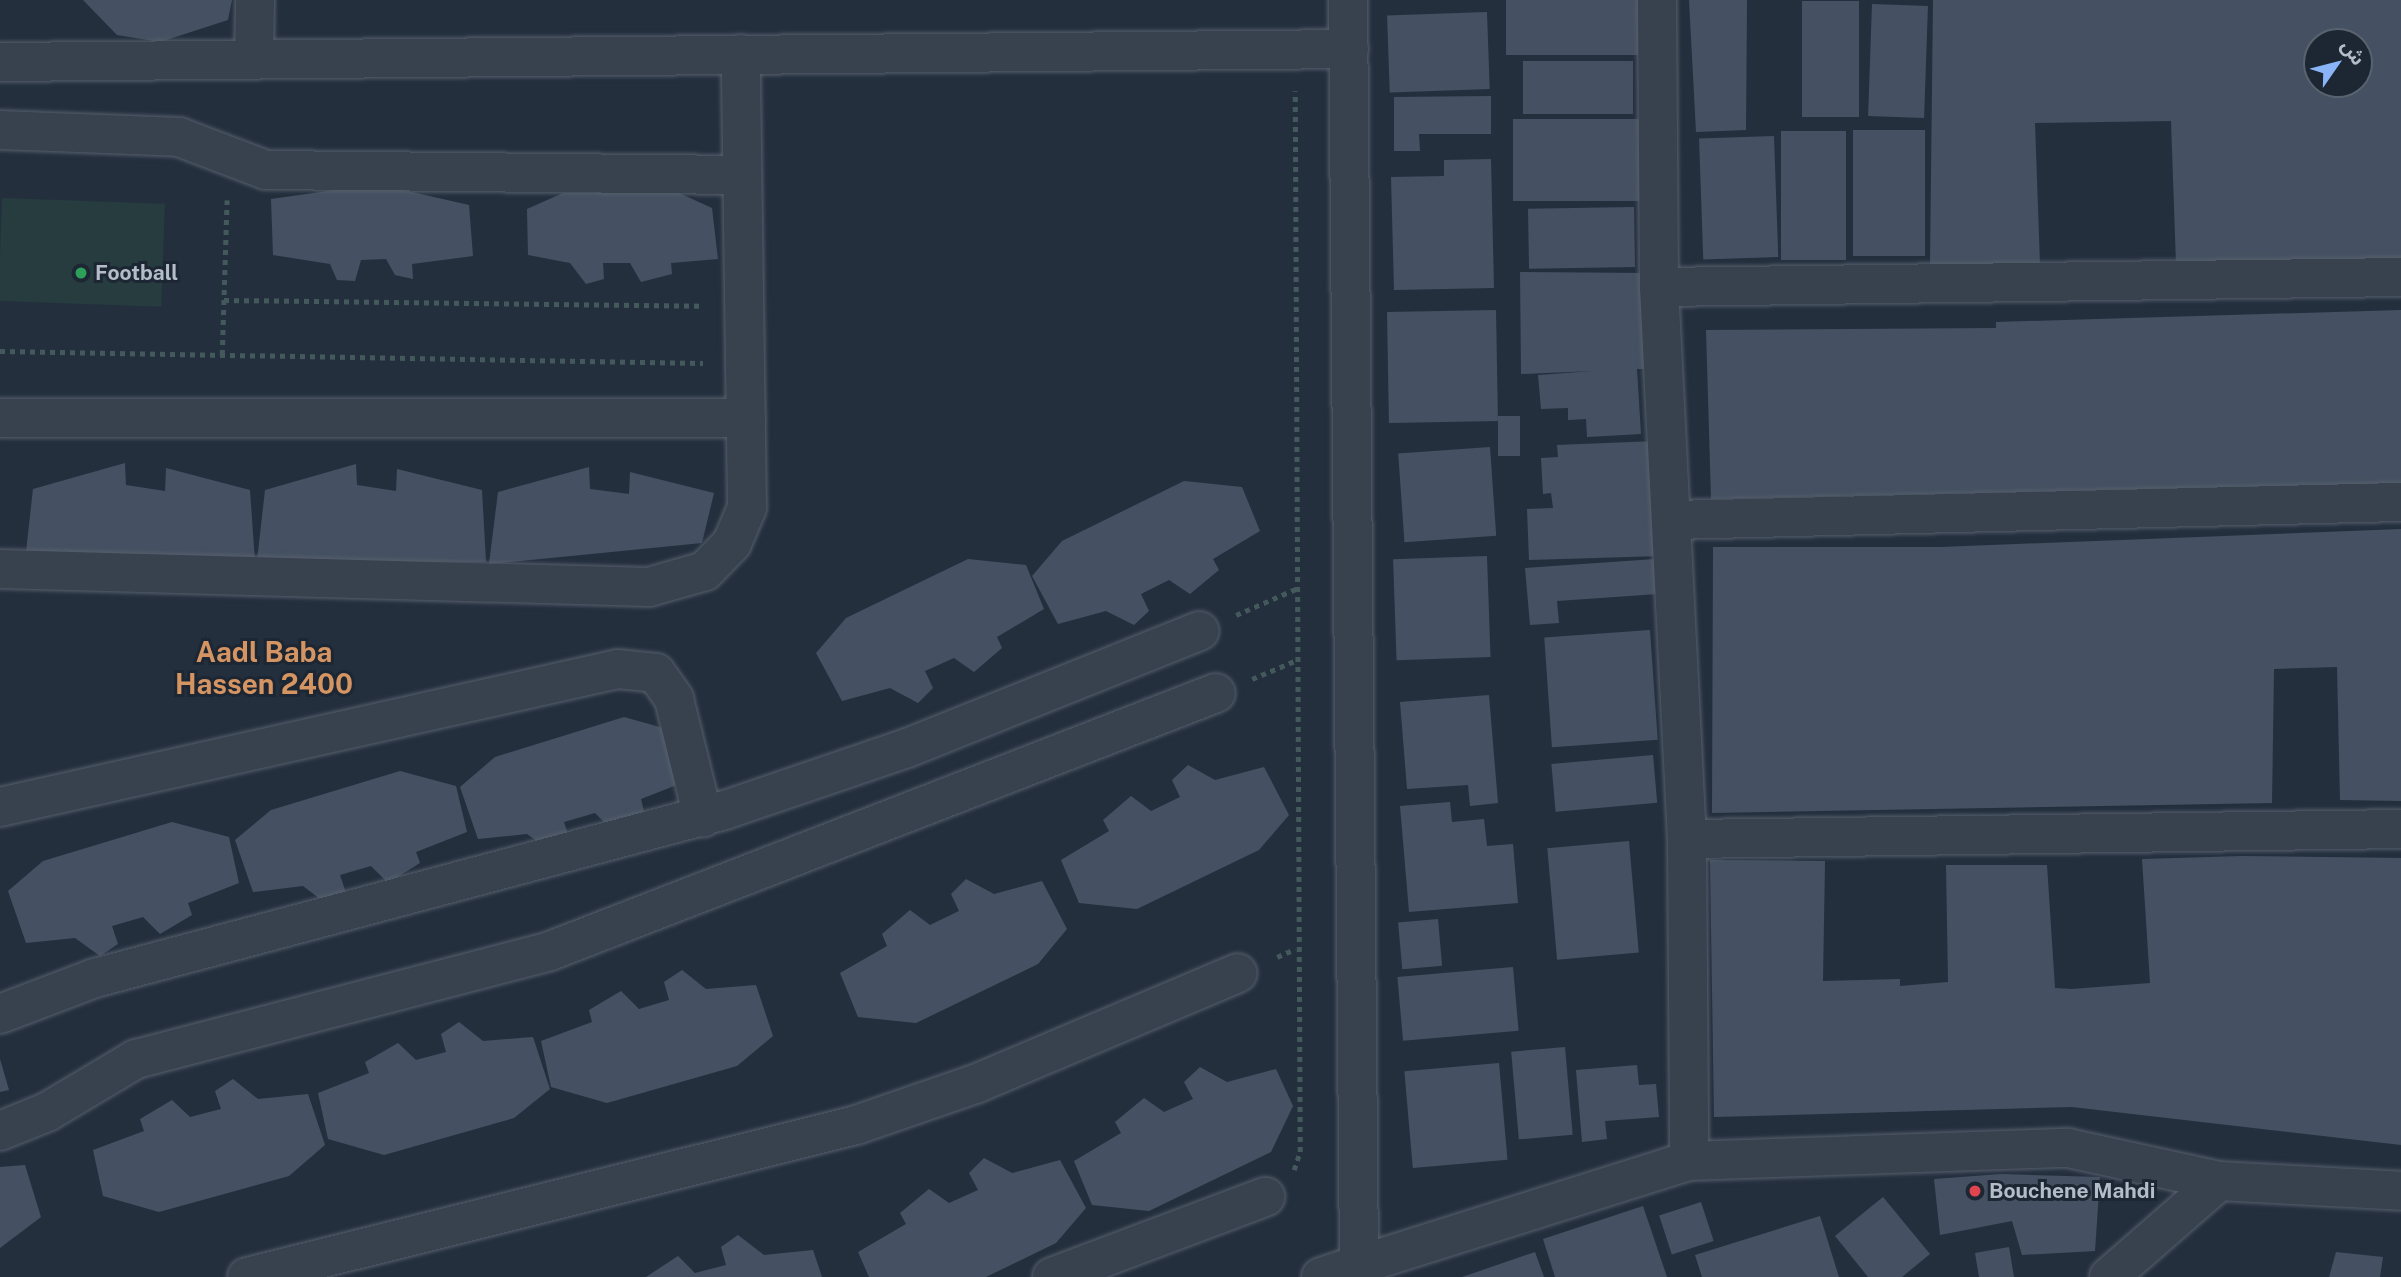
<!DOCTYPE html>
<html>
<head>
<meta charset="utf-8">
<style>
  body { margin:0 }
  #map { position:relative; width:2401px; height:1277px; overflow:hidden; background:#242f3e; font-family:"Public Sans","Noto Sans Arabic",sans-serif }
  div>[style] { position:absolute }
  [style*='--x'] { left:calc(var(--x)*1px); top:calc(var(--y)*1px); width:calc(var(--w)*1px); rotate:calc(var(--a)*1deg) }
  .green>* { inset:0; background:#263c3f; transform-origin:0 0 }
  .building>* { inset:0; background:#455162; transform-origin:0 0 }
  .path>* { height:4.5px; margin-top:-2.25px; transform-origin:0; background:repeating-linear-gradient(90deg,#44595c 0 5px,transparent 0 10px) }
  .roads { filter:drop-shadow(0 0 2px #565f6c) drop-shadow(0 0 2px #565f6c) }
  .minor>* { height:38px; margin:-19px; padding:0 19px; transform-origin:19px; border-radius:19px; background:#38414e }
  .dots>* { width:19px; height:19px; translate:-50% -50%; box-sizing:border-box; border:4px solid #1d2633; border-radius:50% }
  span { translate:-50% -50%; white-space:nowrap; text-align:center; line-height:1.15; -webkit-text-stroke:6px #1d2633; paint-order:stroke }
  .poi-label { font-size:21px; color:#b4bcc9; font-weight:700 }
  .left { translate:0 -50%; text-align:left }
  .district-label { font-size:28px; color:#d59563; font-weight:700 }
  .north { position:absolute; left:2303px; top:28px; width:70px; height:70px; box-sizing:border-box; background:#1d2633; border:2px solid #59626f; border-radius:50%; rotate:55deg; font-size:19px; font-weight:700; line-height:28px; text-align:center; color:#b4bcc9 }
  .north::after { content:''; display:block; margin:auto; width:24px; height:32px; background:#8ab4f8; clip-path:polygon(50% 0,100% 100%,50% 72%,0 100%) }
</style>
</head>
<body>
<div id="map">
  <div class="green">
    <div style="left:2px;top:198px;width:163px;height:103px;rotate:2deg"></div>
  </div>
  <div class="building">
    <div style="clip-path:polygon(83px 0,232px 0,228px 20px,160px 42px,117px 35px)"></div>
    <div style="left:1506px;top:0;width:138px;height:55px"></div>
    <div style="clip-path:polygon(1689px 0,1747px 0,1746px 130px,1696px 132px)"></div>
    <div style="clip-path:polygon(evenodd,1933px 0,2401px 0,2401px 262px,2176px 264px,2171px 121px,2035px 123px,2040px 264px,1930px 265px,1933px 0,2317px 42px,2359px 42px,2359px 84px,2317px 84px,2317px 42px)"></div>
    <div style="left:1859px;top:1px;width:116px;height:57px;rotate:90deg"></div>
    <div style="left:1872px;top:4px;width:56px;height:112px;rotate:2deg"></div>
    <div style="left:1487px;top:12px;width:77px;height:100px;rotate:88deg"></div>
    <div style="left:1523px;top:61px;width:110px;height:53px"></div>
    <div style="clip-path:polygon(1491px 96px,1491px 134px,1419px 134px,1420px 151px,1394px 151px,1394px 97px)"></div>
    <div style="left:1645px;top:119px;width:82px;height:132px;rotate:90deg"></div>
    <div style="left:1925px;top:130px;width:126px;height:72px;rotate:90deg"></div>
    <div style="left:1846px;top:131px;width:129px;height:65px;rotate:90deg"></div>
    <div style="left:1774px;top:136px;width:121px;height:75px;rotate:88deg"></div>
    <div style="clip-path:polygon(1491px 159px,1494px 288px,1394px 290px,1391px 177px,1444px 176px,1444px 160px)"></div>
    <div style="clip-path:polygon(377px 184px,469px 205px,473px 256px,412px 264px,413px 279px,395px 275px,386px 259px,361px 260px,355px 281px,337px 280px,330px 264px,273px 255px,271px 199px)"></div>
    <div style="clip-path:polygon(563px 193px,679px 193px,712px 208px,718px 259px,671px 263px,672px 274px,641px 282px,630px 263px,603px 263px,604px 279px,586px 284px,570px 263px,528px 255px,527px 209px)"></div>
    <div style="left:1634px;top:207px;width:60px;height:106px;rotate:89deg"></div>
    <div style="clip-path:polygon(1520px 272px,1646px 273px,1645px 369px,1637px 369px,1641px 434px,1587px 437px,1586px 419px,1568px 420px,1568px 408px,1541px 409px,1538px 375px,1593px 371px,1521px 374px)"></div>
    <div style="left:1496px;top:310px;width:111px;height:109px;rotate:89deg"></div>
    <div style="clip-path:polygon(2401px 310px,2401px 483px,1711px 499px,1706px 330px,1996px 328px,1996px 322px)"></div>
    <div style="left:1498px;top:416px;width:22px;height:40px"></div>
    <div style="clip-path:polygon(1656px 441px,1661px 556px,1529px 560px,1527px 509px,1553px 508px,1551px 493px,1543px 494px,1541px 458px,1558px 457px,1557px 445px)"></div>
    <div style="left:1490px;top:447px;width:89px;height:92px;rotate:86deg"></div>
    <div style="clip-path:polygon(125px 463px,126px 485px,165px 491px,166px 468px,250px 490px,255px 562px,25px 561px,33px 489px)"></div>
    <div style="clip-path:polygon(356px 464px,357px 485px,396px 491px,397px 469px,482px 490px,486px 562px,257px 561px,265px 490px)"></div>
    <div style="clip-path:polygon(589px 467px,590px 489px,629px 494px,630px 472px,714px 493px,702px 543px,489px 564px,498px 492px)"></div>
    <div style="clip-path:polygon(1184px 481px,1242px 487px,1260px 531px,1213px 559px,1219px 570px,1190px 594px,1169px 580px,1141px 594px,1149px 611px,1134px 625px,1106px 611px,1058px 624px,1032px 576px,1062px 541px)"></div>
    <div style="clip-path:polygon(2401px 529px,2401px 801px,2340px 800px,2337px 667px,2274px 669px,2272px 803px,1712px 813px,1713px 547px,1941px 547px)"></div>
    <div style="left:1487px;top:556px;width:101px;height:94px;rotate:88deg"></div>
    <div style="clip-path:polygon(968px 559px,1026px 565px,1044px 609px,997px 637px,1002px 648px,974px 672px,954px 658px,925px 671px,933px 688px,918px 703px,890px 688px,842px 701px,816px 653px,846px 618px)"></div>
    <div style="clip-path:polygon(1655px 559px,1658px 594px,1557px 601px,1559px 623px,1530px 625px,1525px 568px)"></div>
    <div style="left:1650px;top:630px;width:110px;height:106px;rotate:86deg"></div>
    <div style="clip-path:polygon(1489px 695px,1498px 803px,1470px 806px,1468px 785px,1407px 789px,1400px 702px)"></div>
    <div style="clip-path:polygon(624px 717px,681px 733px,692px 779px,641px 799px,644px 811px,612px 830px,595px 813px,564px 822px,570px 840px,552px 852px,527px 834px,478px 839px,460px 787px,495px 757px)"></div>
    <div style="left:1653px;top:755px;width:48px;height:102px;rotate:85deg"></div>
    <div style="clip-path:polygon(1188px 765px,1215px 780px,1264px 767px,1289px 815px,1259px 850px,1137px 909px,1079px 903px,1061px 860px,1109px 831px,1103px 820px,1131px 796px,1151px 811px,1180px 797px,1172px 780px)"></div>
    <div style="clip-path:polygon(400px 771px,456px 786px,467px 832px,416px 852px,420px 863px,388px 883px,371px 866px,340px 875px,346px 893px,328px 905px,303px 886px,253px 892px,235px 840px,271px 810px)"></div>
    <div style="clip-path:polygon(1450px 802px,1452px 822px,1484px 819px,1487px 846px,1513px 844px,1518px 903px,1409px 912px,1400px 806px)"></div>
    <div style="clip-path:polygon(172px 822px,229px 837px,239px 883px,188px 903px,192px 915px,160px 934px,143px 917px,112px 926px,118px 944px,100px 956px,75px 938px,26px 943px,8px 891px,43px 861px)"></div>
    <div style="left:1629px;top:841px;width:112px;height:82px;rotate:85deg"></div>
    <div style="clip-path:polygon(2242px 856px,2401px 858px,2401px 1145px,2072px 1107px,1714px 1117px,1710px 860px,1825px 861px,1823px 981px,1900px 979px,1900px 986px,1948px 982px,1946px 865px,2047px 865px,2055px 988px,2072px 989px,2150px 983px,2142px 859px)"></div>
    <div style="clip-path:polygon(966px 879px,994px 894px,1042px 881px,1067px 929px,1038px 964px,916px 1023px,858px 1017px,840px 973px,887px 946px,882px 934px,910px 910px,930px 925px,959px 911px,951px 894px)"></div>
    <div style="left:1438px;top:919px;width:47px;height:40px;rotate:85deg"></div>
    <div style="left:1513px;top:967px;width:64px;height:116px;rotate:85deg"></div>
    <div style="clip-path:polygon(682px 970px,706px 989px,756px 985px,773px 1036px,737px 1066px,607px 1103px,551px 1087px,541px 1041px,592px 1022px,589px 1010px,621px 991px,639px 1009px,669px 1000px,664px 982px)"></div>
    <div style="clip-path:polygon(459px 1022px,483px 1041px,533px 1037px,550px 1089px,514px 1118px,384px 1155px,328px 1139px,318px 1093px,369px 1073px,365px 1062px,398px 1043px,416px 1060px,446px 1052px,441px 1034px)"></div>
    <div style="left:1565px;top:1047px;width:88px;height:54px;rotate:85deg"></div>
    <div style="clip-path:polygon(0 1059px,9px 1090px,0 1092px)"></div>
    <div style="left:1499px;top:1063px;width:97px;height:95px;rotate:85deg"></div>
    <div style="clip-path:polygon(1637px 1065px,1639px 1085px,1656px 1084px,1659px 1117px,1605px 1121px,1607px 1139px,1582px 1142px,1576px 1070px)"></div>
    <div style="clip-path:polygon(1200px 1067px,1227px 1082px,1276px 1069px,1293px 1106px,1271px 1152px,1149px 1211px,1092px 1205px,1074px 1161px,1121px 1133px,1115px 1122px,1144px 1098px,1164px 1112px,1193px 1099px,1184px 1082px)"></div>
    <div style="clip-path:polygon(233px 1079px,258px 1099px,308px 1094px,325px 1145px,289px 1176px,159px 1212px,103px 1196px,93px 1150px,144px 1131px,140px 1119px,172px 1100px,190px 1117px,221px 1109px,215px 1091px)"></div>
    <div style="clip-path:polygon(984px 1158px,1012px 1173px,1060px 1160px,1086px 1208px,1056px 1243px,986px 1277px,869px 1277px,858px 1252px,906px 1224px,900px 1213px,929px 1189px,949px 1203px,978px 1190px,969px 1173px)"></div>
    <div style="clip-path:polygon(25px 1165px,41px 1217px,0 1248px,0 1167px)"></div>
    <div style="clip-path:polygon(2001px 1174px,2100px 1177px,2095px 1251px,2022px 1255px,2012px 1221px,1940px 1235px,1934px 1179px)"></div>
    <div style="clip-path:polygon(1883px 1197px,1930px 1254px,1902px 1277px,1868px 1277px,1835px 1236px)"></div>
    <div style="left:1701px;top:1202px;width:41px;height:44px;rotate:72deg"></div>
    <div style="clip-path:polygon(1643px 1206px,1667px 1277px,1555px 1277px,1543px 1239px)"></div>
    <div style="clip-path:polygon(1820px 1216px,1839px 1277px,1702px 1277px,1695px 1255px)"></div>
    <div style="clip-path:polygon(738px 1235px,764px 1255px,813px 1250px,822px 1277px,646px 1277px,678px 1256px,695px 1273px,726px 1265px,721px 1247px)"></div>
    <div style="clip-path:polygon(2009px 1247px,2014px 1277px,1979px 1277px,1975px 1253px)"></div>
    <div style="clip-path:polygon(1535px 1252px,1544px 1277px,1462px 1277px)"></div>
    <div style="clip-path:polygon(2336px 1252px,2383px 1257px,2380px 1277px,2329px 1277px)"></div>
  </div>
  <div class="path">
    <div style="--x:224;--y:300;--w:479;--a:0.7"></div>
    <div style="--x:0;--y:351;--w:703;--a:0.98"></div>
    <div style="--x:222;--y:355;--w:155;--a:-88.2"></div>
    <div style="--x:1236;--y:615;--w:68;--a:-23.5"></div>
    <div style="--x:1252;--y:679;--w:49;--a:-22.9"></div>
    <div style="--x:1277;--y:957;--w:20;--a:-24"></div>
    <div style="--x:1294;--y:1170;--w:19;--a:-72"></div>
    <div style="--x:1300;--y:1152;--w:1061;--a:-90.27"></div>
  </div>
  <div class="roads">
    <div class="minor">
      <div style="--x:1657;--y:0;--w:287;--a:89.6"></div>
      <div style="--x:1659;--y:287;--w:553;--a:87.1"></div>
      <div style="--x:1687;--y:839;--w:322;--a:89.6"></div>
      <div style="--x:254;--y:59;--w:59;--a:-89"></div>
      <div style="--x:0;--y:62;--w:1349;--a:-0.55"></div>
      <div style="--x:0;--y:130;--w:179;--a:2.2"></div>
      <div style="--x:179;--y:137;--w:93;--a:20.8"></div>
      <div style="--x:266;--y:170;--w:476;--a:0.6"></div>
      <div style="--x:1659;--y:287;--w:742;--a:-0.77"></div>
      <div style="--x:0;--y:418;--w:746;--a:0"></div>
      <div style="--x:1673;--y:520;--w:728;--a:-1.42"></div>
      <div style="--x:0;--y:569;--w:649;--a:1.59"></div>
      <div style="--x:649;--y:587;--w:58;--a:-15.9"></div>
      <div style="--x:705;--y:571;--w:39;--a:-46"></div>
      <div style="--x:732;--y:543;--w:39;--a:-67"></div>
      <div style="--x:747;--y:507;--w:453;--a:-90.8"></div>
      <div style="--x:0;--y:807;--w:633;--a:-12.59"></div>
      <div style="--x:618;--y:669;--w:38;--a:6"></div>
      <div style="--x:656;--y:673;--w:32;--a:55"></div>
      <div style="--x:674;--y:699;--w:122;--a:76.2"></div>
      <div style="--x:1687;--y:839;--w:714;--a:-0.8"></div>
      <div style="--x:0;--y:1014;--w:102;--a:-20.8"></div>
      <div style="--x:95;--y:978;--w:652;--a:-14.93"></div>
      <div style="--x:725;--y:810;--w:192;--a:-18.8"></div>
      <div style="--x:907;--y:748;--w:315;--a:-21.8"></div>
      <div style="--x:0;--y:1131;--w:51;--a:-22"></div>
      <div style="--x:47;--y:1112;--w:104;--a:-30.8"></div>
      <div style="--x:136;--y:1059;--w:428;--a:-14.6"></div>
      <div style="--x:550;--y:951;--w:714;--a:-21.18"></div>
      <div style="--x:1359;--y:1265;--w:346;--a:-17.5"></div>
      <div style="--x:1689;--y:1161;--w:379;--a:-2"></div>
      <div style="--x:2068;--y:1148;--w:155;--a:12.3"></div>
      <div style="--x:2219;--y:1181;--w:182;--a:3.1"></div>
      <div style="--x:247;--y:1277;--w:628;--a:-14.01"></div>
      <div style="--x:856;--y:1125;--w:126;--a:-19"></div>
      <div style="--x:975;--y:1084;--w:285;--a:-22.9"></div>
      <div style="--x:1052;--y:1277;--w:228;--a:-20.6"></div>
      <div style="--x:1321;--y:1277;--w:40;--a:-18"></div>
      <div style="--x:1359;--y:1265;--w:1265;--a:-90.5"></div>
      <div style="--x:2109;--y:1277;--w:146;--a:-41.1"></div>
    </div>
  </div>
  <div class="dots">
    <div style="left:81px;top:273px;background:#2e9e5b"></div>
    <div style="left:1975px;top:1191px;background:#e0444e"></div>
  </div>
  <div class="poi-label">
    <span class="left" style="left:95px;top:273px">Football</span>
    <span class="left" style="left:1989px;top:1191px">Bouchene Mahdi</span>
  </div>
  <div class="district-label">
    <span style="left:264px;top:668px">Aadl Baba<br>Hassen 2400</span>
  </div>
  <div class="north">ش</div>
</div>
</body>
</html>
